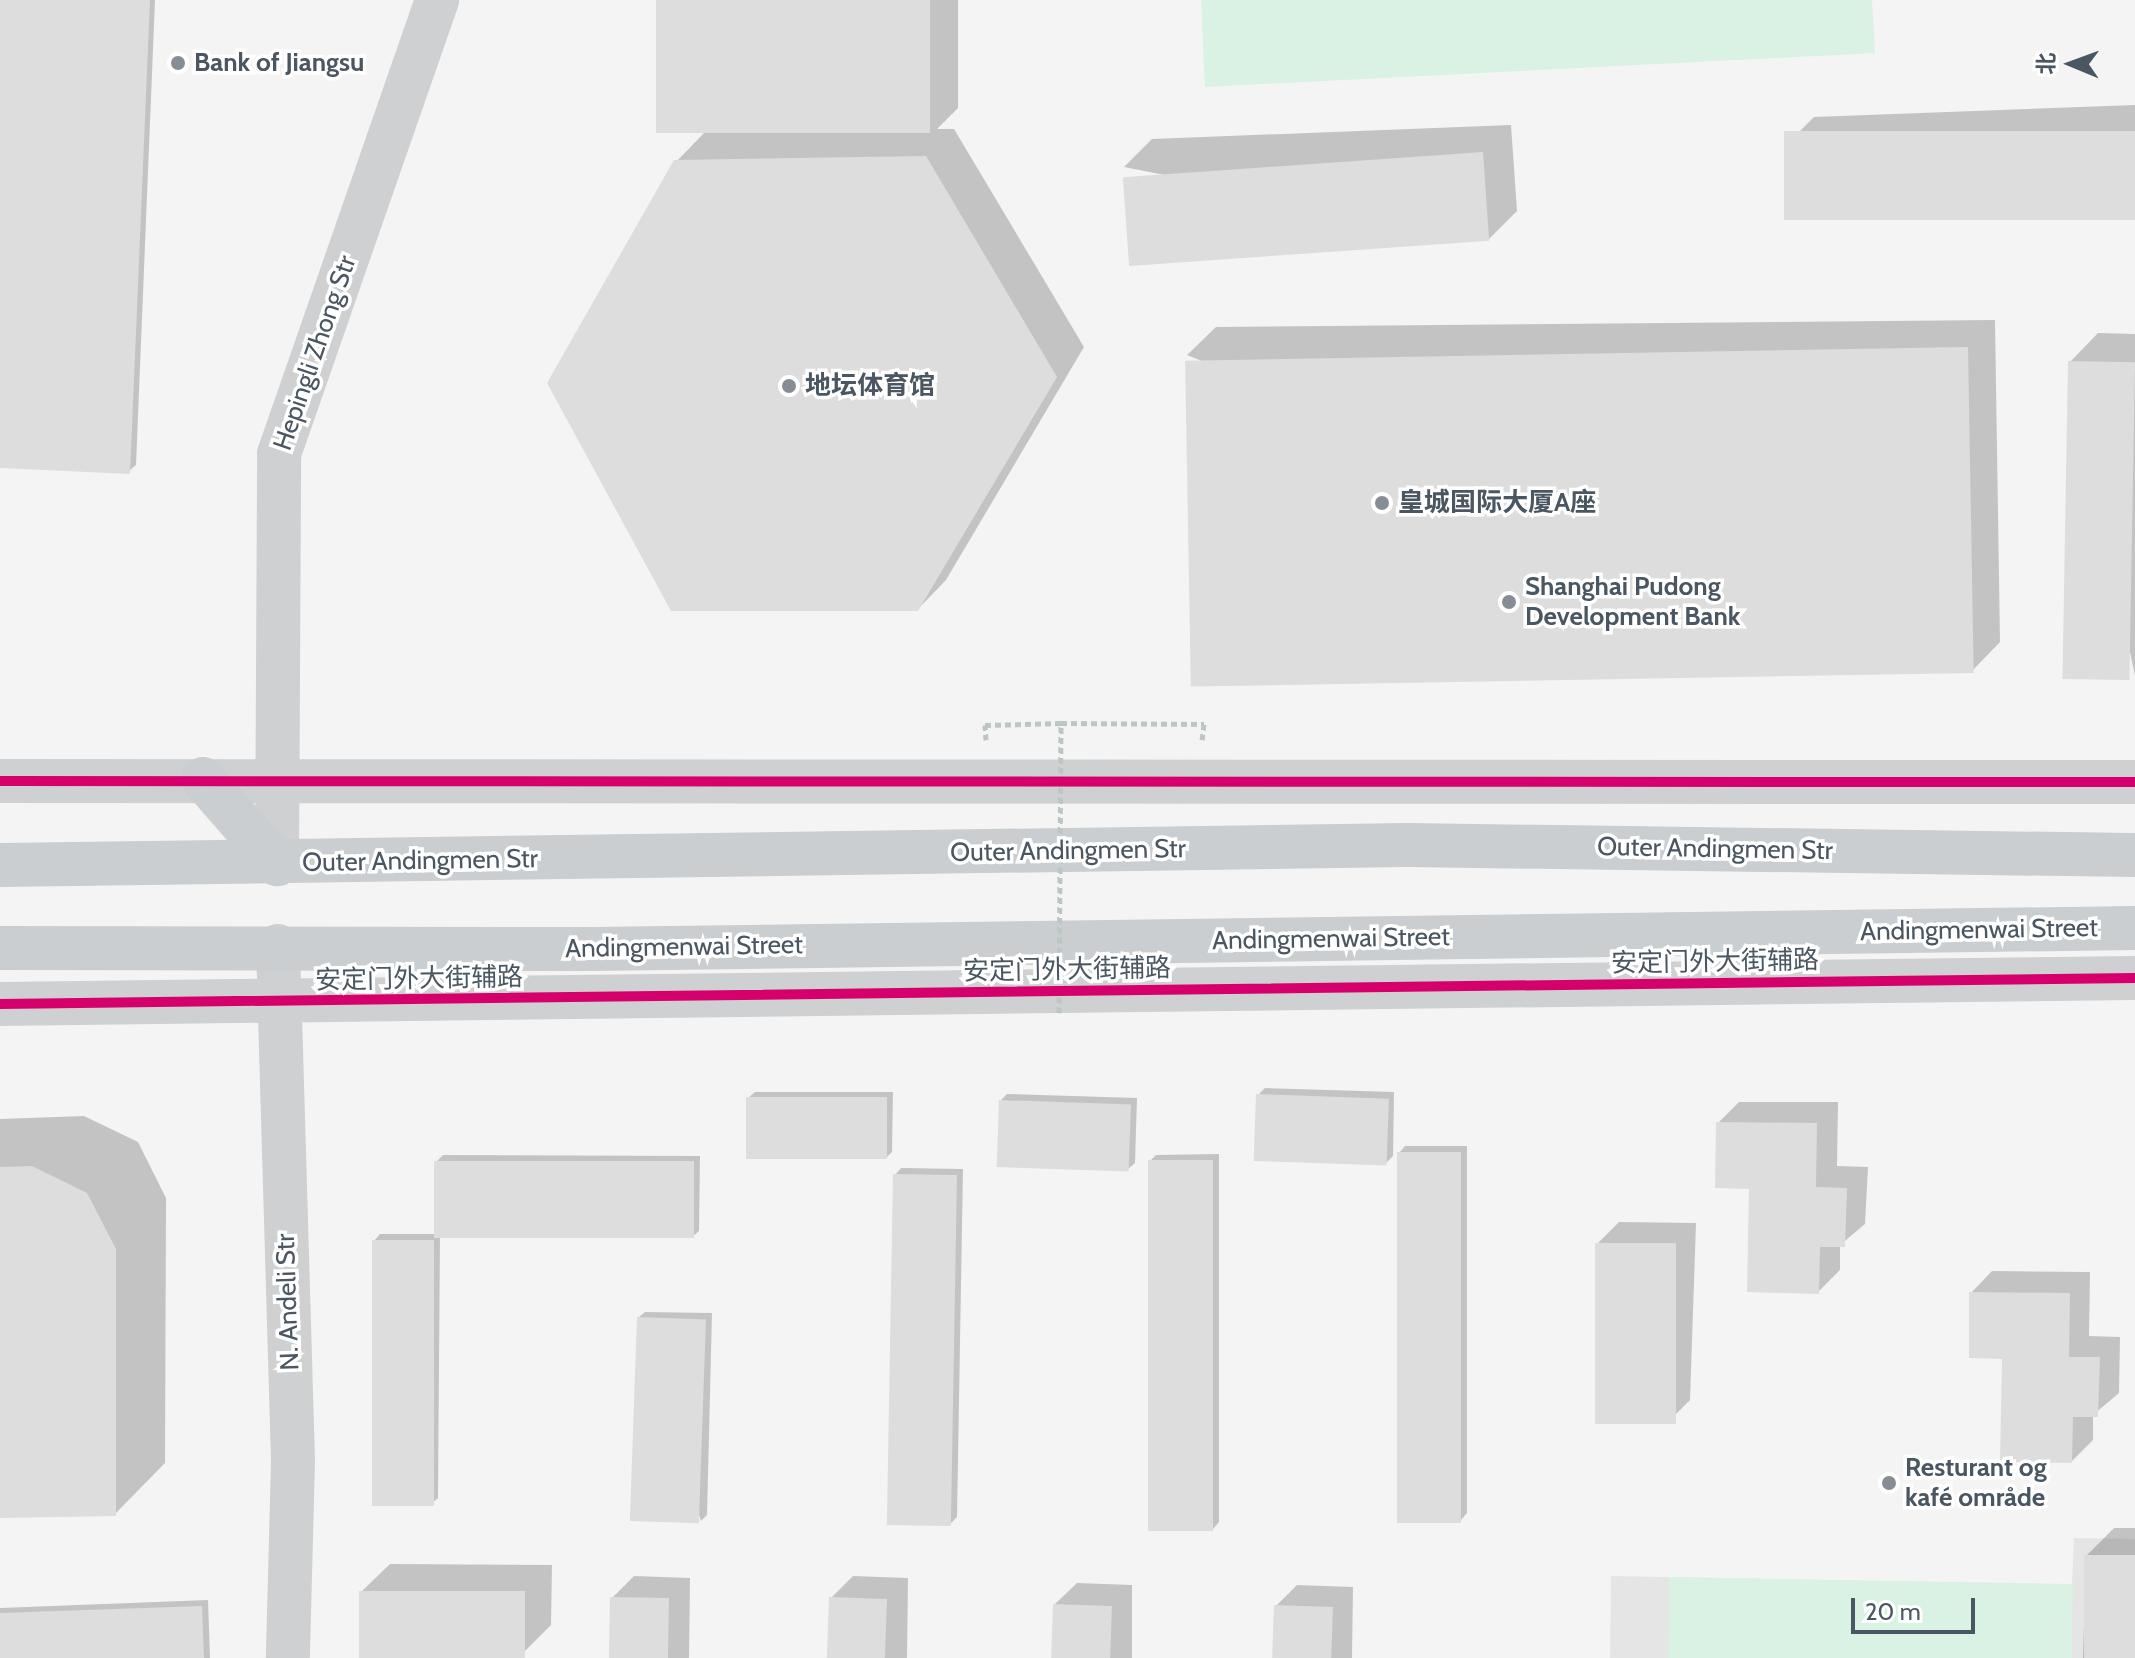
<!DOCTYPE html>
<html>
<head>
<meta charset="utf-8">
<style>
  body { margin:0 }
  #map { position:relative; width:2135px; height:1658px; overflow:hidden; background:#f4f4f4; font-family:Cabin,"Noto Sans SC",sans-serif }
  div>[style] { position:absolute }
  [style*='--x'] { left:calc(var(--x)*1px); top:calc(var(--y)*1px); width:calc(var(--w)*1px); rotate:calc(var(--a)*1deg) }
  .education>* { inset:0; background:#e6e5e6 }
  .green>* { inset:0; background:#d9f2e3; transform-origin:0 0 }
  .shadow>* { inset:0; background:#0003 }
  .building>* { inset:0; background:#ddddde; transform-origin:0 0 }
  .path>* { height:5px; margin-top:-2.5px; transform-origin:0; background:repeating-linear-gradient(90deg,#bcc7c4 0 6px,transparent 0 10px) }
  .minor>* { height:44px; margin:-22px; padding:0 22px; transform-origin:22px; border-radius:22px; background:#ced0d2 }
  .tertiary>* { height:44px; margin:-22px; padding:0 22px; transform-origin:22px; border-radius:22px; background:#ced0d2 }
  .primary>* { height:44px; margin:-22px; padding:0 22px; transform-origin:22px; border-radius:22px; background:#caced1 }
  .path-bridge>* { height:5px; margin-top:-2.5px; transform-origin:0; background:repeating-linear-gradient(90deg,#bcc7c4 0 6px,transparent 0 10px) }
  .cycleway>* { height:10px; margin:-5px; padding:0 5px; transform-origin:5px; border-radius:5px; background:#d6006c }
  .dots>* { width:22px; height:22px; translate:-50% -50%; box-sizing:border-box; border:4px solid #fff; border-radius:50% }
  span { translate:-50% -50%; white-space:nowrap; text-align:center; line-height:1.15; -webkit-text-stroke:7px #fff; paint-order:stroke }
  .poi-label { font-size:26px; color:#4a5661; font-weight:700 }
  .left { translate:0 -50%; text-align:left }
  .street-label { font-size:26px; color:#4a5661 }
  .north { position:absolute; left:2031px; top:24px; width:80px; height:80px; -webkit-text-stroke:6px #fff; paint-order:stroke; rotate:271deg; font-size:22px; font-weight:700; line-height:32px; text-align:center; color:#4a5661 }
  .north::after { content:''; display:block; margin:auto; width:28px; height:36px; background:#4a5661; clip-path:polygon(50% 0,100% 100%,50% 72%,0 100%) }
  .scale { position:absolute; left:1851px; top:1598px; width:124px; height:36px; box-sizing:border-box; border:4px solid #4a5661; border-top:0; padding-left:10px; font-size:24px; line-height:28px; white-space:nowrap; color:#4a5661; -webkit-text-stroke:6px #fff; paint-order:stroke }
</style>
</head>
<body>
<div id="map">
  <div class="education">
    <div style="clip-path:polygon(2074px 1538px,2135px 1539px,2135px 1658px,1610px 1658px,1611px 1576px,2072px 1585px)"></div>
  </div>
  <div class="green">
    <div style="clip-path:polygon(1201px 0,1872px 0,1875px 53px,1205px 87px)"></div>
    <div style="left:1670px;top:1577px;width:403px;height:81px;rotate:1deg"></div>
  </div>
  <div class="shadow">
    <div style="clip-path:polygon(0 0,155px 0,136px 465px,129px 471px,0 466px)"></div>
    <div style="clip-path:polygon(658px 0,958px 0,958px 108px,937px 129px,954px 129px,1084px 347px,946px 580px,918px 609px,676px 162px,705px 132px)"></div>
    <div style="clip-path:polygon(2135px 105px,2135px 218px,1786px 145px,1814px 117px)"></div>
    <div style="clip-path:polygon(1511px 125px,1517px 211px,1489px 239px,1124px 167px,1152px 139px)"></div>
    <div style="clip-path:polygon(1995px 320px,2000px 642px,1972px 671px,1187px 355px,1216px 327px)"></div>
    <div style="clip-path:polygon(2098px 333px,2135px 334px,2135px 676px,2070px 362px)"></div>
    <div style="clip-path:polygon(1265px 1088px,1394px 1092px,1393px 1156px,1386px 1163px,1258px 1095px)"></div>
    <div style="clip-path:polygon(755px 1092px,893px 1092px,892px 1152px,886px 1158px,748px 1098px)"></div>
    <div style="clip-path:polygon(1007px 1094px,1137px 1098px,1135px 1163px,1128px 1169px,1000px 1101px)"></div>
    <div style="clip-path:polygon(1739px 1102px,1838px 1102px,1837px 1166px,1868px 1167px,1865px 1224px,1840px 1245px,1840px 1270px,1818px 1292px,1751px 1187px,1718px 1123px)"></div>
    <div style="clip-path:polygon(84px 1116px,138px 1142px,166px 1198px,165px 1463px,115px 1514px,0 1516px,0 1119px)"></div>
    <div style="clip-path:polygon(1405px 1146px,1467px 1146px,1467px 1513px,1461px 1520px,1399px 1153px)"></div>
    <div style="clip-path:polygon(1219px 1154px,1219px 1522px,1213px 1529px,1150px 1161px,1156px 1155px)"></div>
    <div style="clip-path:polygon(443px 1155px,700px 1156px,699px 1231px,692px 1237px,440px 1236px,438px 1498px,431px 1504px,374px 1241px,380px 1234px,436px 1234px,436px 1162px)"></div>
    <div style="clip-path:polygon(901px 1168px,963px 1169px,957px 1517px,950px 1524px,895px 1175px)"></div>
    <div style="clip-path:polygon(1619px 1222px,1696px 1223px,1690px 1400px,1669px 1421px,1597px 1244px)"></div>
    <div style="clip-path:polygon(1992px 1271px,2090px 1272px,2089px 1336px,2120px 1337px,2119px 1393px,2093px 1415px,2093px 1440px,2072px 1461px,2004px 1357px,1971px 1293px)"></div>
    <div style="clip-path:polygon(645px 1312px,712px 1313px,707px 1515px,701px 1521px,638px 1318px)"></div>
    <div style="clip-path:polygon(2114px 1528px,2135px 1528px,2135px 1658px,2083px 1658px,2086px 1556px)"></div>
    <div style="clip-path:polygon(390px 1564px,552px 1565px,551px 1625px,523px 1653px,360px 1658px,361px 1592px)"></div>
    <div style="clip-path:polygon(634px 1576px,690px 1578px,689px 1658px,612px 1658px,612px 1598px)"></div>
    <div style="clip-path:polygon(853px 1576px,908px 1578px,907px 1658px,831px 1658px,831px 1598px)"></div>
    <div style="clip-path:polygon(1077px 1583px,1132px 1585px,1132px 1658px,1055px 1658px,1055px 1604px)"></div>
    <div style="clip-path:polygon(1297px 1585px,1353px 1587px,1352px 1658px,1275px 1658px,1276px 1606px)"></div>
    <div style="clip-path:polygon(208px 1600px,210px 1658px,0 1658px,0 1608px)"></div>
  </div>
  <div class="building">
    <div style="clip-path:polygon(0 0,150px 0,130px 474px,0 468px)"></div>
    <div style="left:656px;top:0;width:274px;height:133px"></div>
    <div style="left:2135px;top:131px;width:89px;height:351px;rotate:90deg"></div>
    <div style="left:1483px;top:152px;width:89px;height:361px;rotate:86deg"></div>
    <div style="clip-path:polygon(926px 156px,1057px 377px,918px 611px,671px 611px,547px 383px,674px 160px)"></div>
    <div style="left:1968px;top:347px;width:326px;height:783px;rotate:89deg"></div>
    <div style="left:2068px;top:361px;width:67px;height:318px;rotate:1deg"></div>
    <div style="left:1256px;top:1094px;width:133px;height:67px;rotate:2deg"></div>
    <div style="left:746px;top:1097px;width:141px;height:62px"></div>
    <div style="left:999px;top:1100px;width:132px;height:67px;rotate:2deg"></div>
    <div style="clip-path:polygon(1716px 1122px,1817px 1123px,1816px 1187px,1847px 1188px,1845px 1247px,1820px 1247px,1819px 1294px,1747px 1292px,1749px 1189px,1715px 1188px)"></div>
    <div style="left:1397px;top:1152px;width:64px;height:371px"></div>
    <div style="left:1148px;top:1160px;width:65px;height:371px"></div>
    <div style="left:434px;top:1161px;width:260px;height:77px"></div>
    <div style="clip-path:polygon(32px 1166px,87px 1193px,116px 1249px,116px 1516px,0 1518px,0 1167px)"></div>
    <div style="left:893px;top:1174px;width:64px;height:351px;rotate:1deg"></div>
    <div style="left:372px;top:1240px;width:62px;height:266px"></div>
    <div style="left:1595px;top:1243px;width:81px;height:181px"></div>
    <div style="clip-path:polygon(1969px 1292px,2070px 1293px,2069px 1357px,2100px 1357px,2098px 1417px,2073px 1417px,2072px 1463px,2000px 1462px,2002px 1359px,1969px 1358px)"></div>
    <div style="left:637px;top:1317px;width:69px;height:204px;rotate:2deg"></div>
    <div style="left:2084px;top:1555px;width:51px;height:103px"></div>
    <div style="left:359px;top:1591px;width:166px;height:67px"></div>
    <div style="left:610px;top:1597px;width:59px;height:61px;rotate:1deg"></div>
    <div style="left:829px;top:1597px;width:58px;height:61px;rotate:2deg"></div>
    <div style="left:1053px;top:1604px;width:59px;height:54px;rotate:2deg"></div>
    <div style="left:1274px;top:1605px;width:59px;height:53px;rotate:2deg"></div>
    <div style="clip-path:polygon(202px 1606px,204px 1658px,0 1658px,0 1613px)"></div>
  </div>
  <div class="path">
    <div style="--x:986;--y:740;--w:15;--a:-94"></div>
    <div style="--x:985;--y:725;--w:76;--a:-1.5"></div>
    <div style="--x:1061;--y:723;--w:143;--a:0.4"></div>
    <div style="--x:1204;--y:724;--w:16;--a:97"></div>
  </div>
  <div class="minor">
    <div style="--x:277;--y:864;--w:410;--a:-89.7"></div>
    <div style="--x:279;--y:454;--w:481;--a:-70.8"></div>
    <div style="--x:278;--y:946;--w:515;--a:88.33"></div>
    <div style="--x:293;--y:1461;--w:197;--a:91.5"></div>
  </div>
  <div class="tertiary">
    <div style="--x:0;--y:781;--w:2135;--a:0.03"></div>
    <div style="--x:0;--y:1004;--w:2135;--a:-0.7"></div>
  </div>
  <div class="primary">
    <div style="--x:203;--y:779;--w:113;--a:49"></div>
    <div style="--x:0;--y:865;--w:1408;--a:-0.81"></div>
    <div style="--x:1408;--y:845;--w:727;--a:0.79"></div>
    <div style="--x:0;--y:948;--w:592;--a:0.1"></div>
    <div style="--x:592;--y:949;--w:1543;--a:-0.78"></div>
  </div>
  <div class="path-bridge">
    <div style="--x:1059;--y:1013;--w:290;--a:-89.6"></div>
  </div>
  <div class="cycleway">
    <div style="--x:0;--y:781;--w:2135;--a:0.03"></div>
    <div style="--x:0;--y:1004;--w:2135;--a:-0.7"></div>
  </div>
  <div class="dots">
    <div style="left:178px;top:63px;background:#868d94"></div>
    <div style="left:789px;top:386px;background:#868d94"></div>
    <div style="left:1382px;top:503px;background:#868d94"></div>
    <div style="left:1509px;top:602px;background:#868d94"></div>
    <div style="left:1889px;top:1483px;background:#868d94"></div>
  </div>
  <div class="poi-label">
    <span class="left" style="left:194px;top:63px">Bank of Jiangsu</span>
    <span class="left" style="left:805px;top:386px">地坛体育馆</span>
    <span class="left" style="left:1398px;top:503px">皇城国际大厦A座</span>
    <span class="left" style="left:1525px;top:602px">Shanghai Pudong<br>Development Bank</span>
    <span class="left" style="left:1905px;top:1483px">Resturant og<br>kafé område</span>
  </div>
  <div class="street-label">
    <span style="left:315px;top:353px;rotate:-71deg">Hepingli Zhong Str</span>
    <span style="left:1715px;top:849px;rotate:1deg">Outer Andingmen Str</span>
    <span style="left:1068px;top:851px;rotate:-1deg">Outer Andingmen Str</span>
    <span style="left:420px;top:861px;rotate:-1deg">Outer Andingmen Str</span>
    <span style="left:1979px;top:930px;rotate:-1deg">Andingmenwai Street</span>
    <span style="left:1331px;top:939px;rotate:-1deg">Andingmenwai Street</span>
    <span style="left:684px;top:947px;rotate:-1deg">Andingmenwai Street</span>
    <span style="left:1715px;top:962px;rotate:-1deg">安定门外大街辅路</span>
    <span style="left:1067px;top:970px;rotate:-1deg">安定门外大街辅路</span>
    <span style="left:419px;top:979px;rotate:-1deg">安定门外大街辅路</span>
    <span style="left:288px;top:1302px;rotate:-92deg">N. Andeli Str</span>
  </div>
  <div class="north">北</div>
  <div class="scale">20 m</div>
</div>
</body>
</html>
